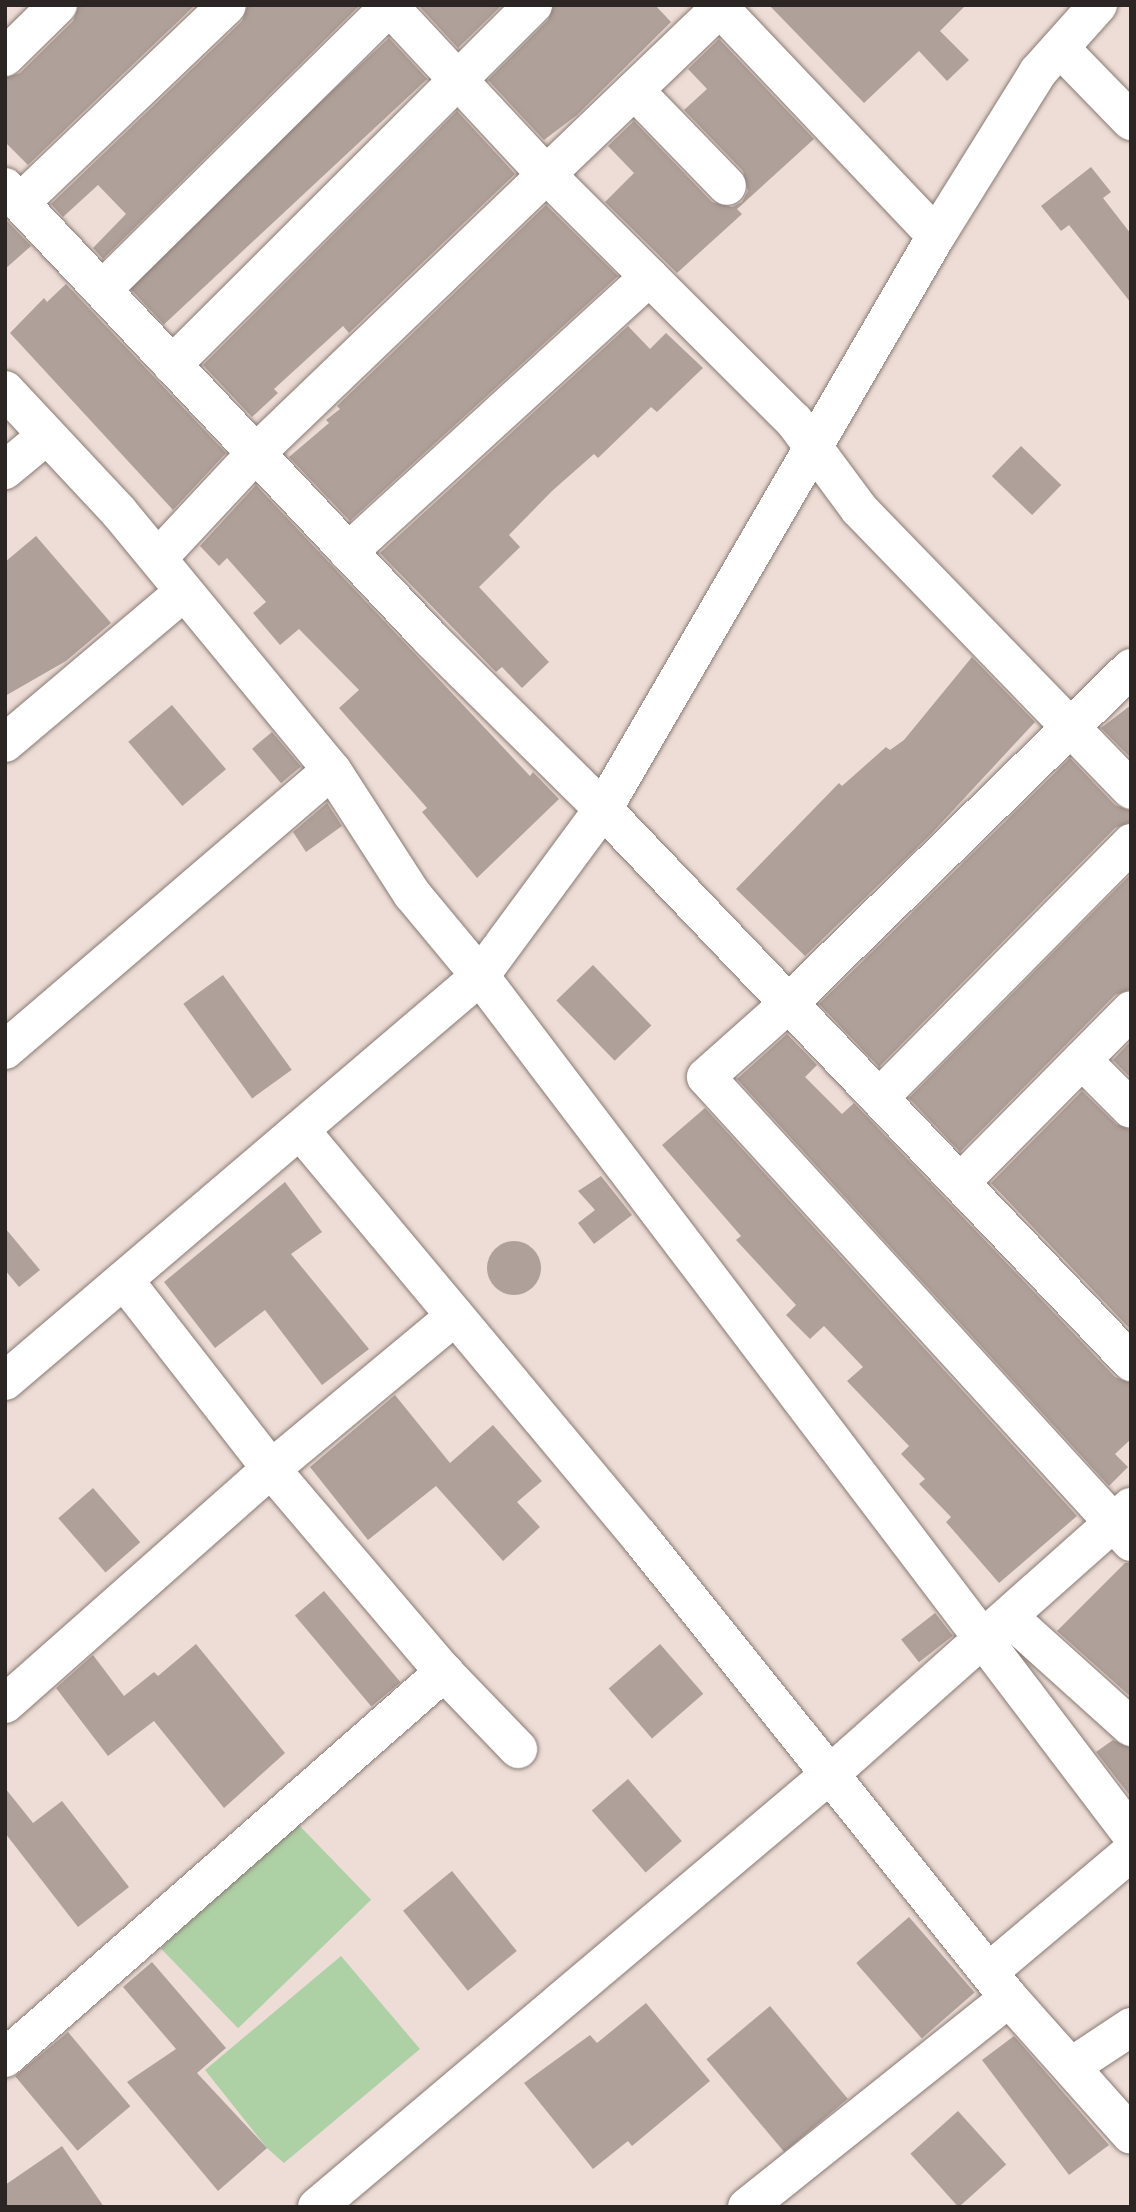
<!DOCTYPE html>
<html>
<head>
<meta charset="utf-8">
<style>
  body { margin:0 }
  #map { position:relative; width:1136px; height:2212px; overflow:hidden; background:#edddd6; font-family:"Fira Sans Condensed",sans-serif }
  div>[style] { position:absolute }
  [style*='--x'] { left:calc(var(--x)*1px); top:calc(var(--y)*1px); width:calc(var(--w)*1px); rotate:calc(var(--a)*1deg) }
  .green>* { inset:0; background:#aed0a5; transform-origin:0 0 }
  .building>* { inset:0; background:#afa09a; transform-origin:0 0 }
  .round { border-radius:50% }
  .roads { filter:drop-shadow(0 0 2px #887a74) drop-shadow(0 0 2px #887a74) }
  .minor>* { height:38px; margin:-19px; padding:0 19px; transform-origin:19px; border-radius:19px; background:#fff }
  span { translate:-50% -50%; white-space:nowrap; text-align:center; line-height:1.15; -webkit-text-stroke:6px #fff; paint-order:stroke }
  .frame { position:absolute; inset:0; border:7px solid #2b2523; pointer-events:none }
</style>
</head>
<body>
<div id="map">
  <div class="green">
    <div style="left:294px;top:1820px;width:111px;height:185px;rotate:46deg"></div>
    <div style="clip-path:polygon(341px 1956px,420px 2049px,284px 2163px,267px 2148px,205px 2070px)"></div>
  </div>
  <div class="building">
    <div style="clip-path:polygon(79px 5px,195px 5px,28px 165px,5px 142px,5px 78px,20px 73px,73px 21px)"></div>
    <div style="clip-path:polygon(248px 5px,360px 5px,103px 259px,93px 248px,126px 214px,98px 185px,63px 217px,51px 204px,242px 21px)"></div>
    <div style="clip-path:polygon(418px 5px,502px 5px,458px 48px)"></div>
    <div style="clip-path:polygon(554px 5px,655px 5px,671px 22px,577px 115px,544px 140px,488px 80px,548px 20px)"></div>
    <div style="clip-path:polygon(769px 5px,966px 5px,940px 31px,969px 60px,947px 81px,919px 51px,864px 103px)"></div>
    <div style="left:389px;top:38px;width:56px;height:360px;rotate:47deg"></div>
    <div style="clip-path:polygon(719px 39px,814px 139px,737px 209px,742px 214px,677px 273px,605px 202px,634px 173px,608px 146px,634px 121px,712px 202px,732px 207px,742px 202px,748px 191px,743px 171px,684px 110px,707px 89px,688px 69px)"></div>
    <div style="clip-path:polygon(457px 111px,515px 174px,349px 333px,343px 326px,274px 389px,278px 393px,252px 417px,203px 365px)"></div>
    <div style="clip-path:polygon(1091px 167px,1111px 192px,1103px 198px,1131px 234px,1131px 303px,1069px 225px,1061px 231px,1041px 206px)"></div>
    <div style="clip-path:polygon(546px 205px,618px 276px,350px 521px,289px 457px,329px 423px,326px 420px,340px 409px,337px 406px)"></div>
    <div style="clip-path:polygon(5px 219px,31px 246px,5px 269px)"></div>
    <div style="clip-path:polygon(66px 284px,226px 453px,173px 510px,10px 333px,44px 298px,47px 302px)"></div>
    <div style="clip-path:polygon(628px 326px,650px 349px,666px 333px,703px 368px,657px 412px,651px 407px,598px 458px,594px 454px,552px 491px,509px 535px,520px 547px,479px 587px,549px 662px,522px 688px,502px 667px,496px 672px,380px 553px)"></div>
    <div style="left:1021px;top:446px;width:56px;height:42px;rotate:44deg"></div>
    <div style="clip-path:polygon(256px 485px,530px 776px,533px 772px,559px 799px,477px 878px,422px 812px,427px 808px,339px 708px,359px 690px,299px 629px,280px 645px,253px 613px,266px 602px,227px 558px,219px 566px,200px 546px)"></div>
    <div style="clip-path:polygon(36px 536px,111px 623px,66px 661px,5px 696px,5px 562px)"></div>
    <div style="clip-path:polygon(972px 657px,1035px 722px,931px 834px,805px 956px,736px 889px,839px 783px,842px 786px,886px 747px,890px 750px,904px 740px)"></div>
    <div style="left:172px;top:705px;width:84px;height:57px;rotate:50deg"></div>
    <div style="clip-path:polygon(1131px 705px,1131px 758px,1101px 728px)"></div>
    <div style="left:272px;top:732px;width:45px;height:26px;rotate:50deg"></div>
    <div style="clip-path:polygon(1070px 758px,1115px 805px,1131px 811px,1131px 822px,1115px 828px,879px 1067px,819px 1004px)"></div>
    <div style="clip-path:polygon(327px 803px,342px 826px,306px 852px,293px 832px)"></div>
    <div style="clip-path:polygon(1131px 874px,1131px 989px,1115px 995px,960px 1152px,909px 1098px)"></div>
    <div style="left:593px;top:965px;width:84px;height:51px;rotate:46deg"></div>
    <div style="left:223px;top:975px;width:117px;height:49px;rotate:54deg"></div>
    <div style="clip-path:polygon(787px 1034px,817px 1065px,805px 1077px,842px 1114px,854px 1103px,1115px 1377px,1131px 1383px,1131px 1439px,1115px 1454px,1128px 1467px,1109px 1486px,737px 1079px)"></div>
    <div style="clip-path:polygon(1131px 1041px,1131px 1078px,1113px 1060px)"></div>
    <div style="clip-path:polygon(1082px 1091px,1116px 1124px,1131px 1130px,1131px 1330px,991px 1183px)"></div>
    <div style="clip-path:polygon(705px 1108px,1077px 1516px,999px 1583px,946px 1522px,951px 1517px,919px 1484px,925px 1479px,901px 1454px,909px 1446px,847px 1381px,863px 1367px,824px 1326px,810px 1339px,786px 1315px,796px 1305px,736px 1240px,741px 1236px,662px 1145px)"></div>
    <div style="clip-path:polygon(601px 1176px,632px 1215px,594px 1244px,578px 1223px,595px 1210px,578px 1191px)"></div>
    <div style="clip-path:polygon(285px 1182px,322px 1232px,291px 1254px,369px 1349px,322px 1385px,265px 1310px,215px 1348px,164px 1282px)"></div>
    <div style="clip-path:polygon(5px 1228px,40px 1270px,19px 1287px,5px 1270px)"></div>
    <div class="round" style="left:487px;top:1241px;width:54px;height:54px"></div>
    <div style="clip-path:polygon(395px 1395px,450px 1463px,493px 1425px,542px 1481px,517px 1502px,540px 1527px,503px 1561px,436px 1486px,368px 1540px,310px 1467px)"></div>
    <div style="left:93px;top:1488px;width:72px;height:46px;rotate:49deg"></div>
    <div style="clip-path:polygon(1125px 1563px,1131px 1563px,1131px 1697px,1057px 1631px)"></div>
    <div style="left:324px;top:1591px;width:119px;height:38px;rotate:50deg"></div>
    <div style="left:935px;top:1613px;width:29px;height:43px;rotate:52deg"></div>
    <div style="clip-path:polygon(196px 1644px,285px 1753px,224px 1808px,154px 1721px,108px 1756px,56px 1688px,93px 1655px,124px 1696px,154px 1672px,158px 1676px)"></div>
    <div style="left:660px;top:1644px;width:66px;height:68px;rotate:49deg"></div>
    <div style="clip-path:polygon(1113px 1740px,1131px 1748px,1131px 1797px,1096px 1752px)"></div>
    <div style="left:628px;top:1779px;width:82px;height:48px;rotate:49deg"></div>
    <div style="clip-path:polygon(5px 1788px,33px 1823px,62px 1801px,129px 1887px,78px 1927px,5px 1833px)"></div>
    <div style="left:452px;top:1871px;width:103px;height:63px;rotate:51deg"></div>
    <div style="left:909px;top:1917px;width:100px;height:70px;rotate:49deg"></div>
    <div style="clip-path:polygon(152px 1962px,226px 2048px,197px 2073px,267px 2148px,218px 2191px,127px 2082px,176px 2049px,123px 1987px)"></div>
    <div style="clip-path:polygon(646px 2003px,710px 2081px,632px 2146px,628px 2141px,593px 2169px,524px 2083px,590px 2035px,597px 2043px)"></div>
    <div style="left:770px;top:2006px;width:121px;height:83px;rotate:50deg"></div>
    <div style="left:68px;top:2032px;width:97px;height:69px;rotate:50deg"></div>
    <div style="clip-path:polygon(1014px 2036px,1109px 2145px,1069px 2175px,982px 2060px)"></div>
    <div style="left:958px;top:2111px;width:72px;height:64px;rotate:48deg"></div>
    <div style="clip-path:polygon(62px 2146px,104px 2207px,5px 2207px,5px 2185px)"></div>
  </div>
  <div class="roads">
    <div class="minor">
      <div style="--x:388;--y:5;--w:221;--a:47"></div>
      <div style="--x:539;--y:167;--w:360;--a:44.9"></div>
      <div style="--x:794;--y:421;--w:109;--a:53.5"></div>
      <div style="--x:859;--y:509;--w:391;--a:45.9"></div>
      <div style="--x:717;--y:5;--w:318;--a:46.5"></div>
      <div style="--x:1060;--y:48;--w:102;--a:45.8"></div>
      <div style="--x:5;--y:57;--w:74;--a:-44.5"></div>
      <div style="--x:635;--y:91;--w:132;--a:45.9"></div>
      <div style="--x:5;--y:187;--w:620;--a:46.7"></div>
      <div style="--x:430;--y:638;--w:243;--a:44.7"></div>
      <div style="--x:603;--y:809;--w:765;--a:46.32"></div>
      <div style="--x:20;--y:203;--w:286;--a:-43.7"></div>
      <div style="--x:102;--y:290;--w:406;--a:-44.6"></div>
      <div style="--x:172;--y:365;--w:510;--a:-44.92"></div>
      <div style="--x:5;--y:390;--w:167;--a:46.9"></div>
      <div style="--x:119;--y:512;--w:335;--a:50.5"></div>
      <div style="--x:332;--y:770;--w:148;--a:57.2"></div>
      <div style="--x:412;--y:894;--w:107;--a:50.3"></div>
      <div style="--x:480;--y:976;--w:1077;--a:52.81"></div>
      <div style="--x:5;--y:470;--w:53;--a:-39.7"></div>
      <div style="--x:348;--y:552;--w:408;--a:-42.4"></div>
      <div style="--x:158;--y:558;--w:144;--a:-47"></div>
      <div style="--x:256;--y:453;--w:647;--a:-43.81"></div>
      <div style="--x:1131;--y:668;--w:479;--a:135.6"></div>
      <div style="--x:789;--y:1003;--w:111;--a:138.3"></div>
      <div style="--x:706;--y:1077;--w:630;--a:47.57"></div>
      <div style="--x:5;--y:743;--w:234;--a:-40.2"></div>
      <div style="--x:5;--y:1050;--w:430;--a:-40.6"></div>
      <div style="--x:1082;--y:1060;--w:69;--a:45"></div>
      <div style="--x:879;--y:1098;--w:359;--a:-45.3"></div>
      <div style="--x:300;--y:1130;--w:529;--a:50.14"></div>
      <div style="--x:639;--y:1536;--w:592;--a:51.31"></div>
      <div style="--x:1009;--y:1998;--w:183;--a:48.3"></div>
      <div style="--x:960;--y:1183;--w:243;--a:-45.3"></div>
      <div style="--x:124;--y:1280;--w:239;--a:52.1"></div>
      <div style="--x:271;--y:1469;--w:267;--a:49.6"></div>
      <div style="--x:444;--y:1672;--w:107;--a:46.1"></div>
      <div style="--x:5;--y:1381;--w:624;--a:-40.45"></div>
      <div style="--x:480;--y:976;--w:207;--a:-53.6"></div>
      <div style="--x:603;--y:809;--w:663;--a:-59.84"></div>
      <div style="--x:936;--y:236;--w:193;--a:-58.1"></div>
      <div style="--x:1038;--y:72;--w:90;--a:-48.2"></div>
      <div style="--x:1010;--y:1618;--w:163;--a:42"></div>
      <div style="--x:5;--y:1704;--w:355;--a:-41.5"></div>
      <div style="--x:271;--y:1469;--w:239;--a:-39.7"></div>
      <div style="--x:991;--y:1970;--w:183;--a:-40.1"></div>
      <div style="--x:5;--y:2058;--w:585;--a:-41.32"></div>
      <div style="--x:1072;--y:2066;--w:71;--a:-33.5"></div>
      <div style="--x:317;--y:2207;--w:670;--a:-40.16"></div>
      <div style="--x:829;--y:1775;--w:404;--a:-41.6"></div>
      <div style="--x:747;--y:2207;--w:335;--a:-38.6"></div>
    </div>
  </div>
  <div class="frame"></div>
</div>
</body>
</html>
